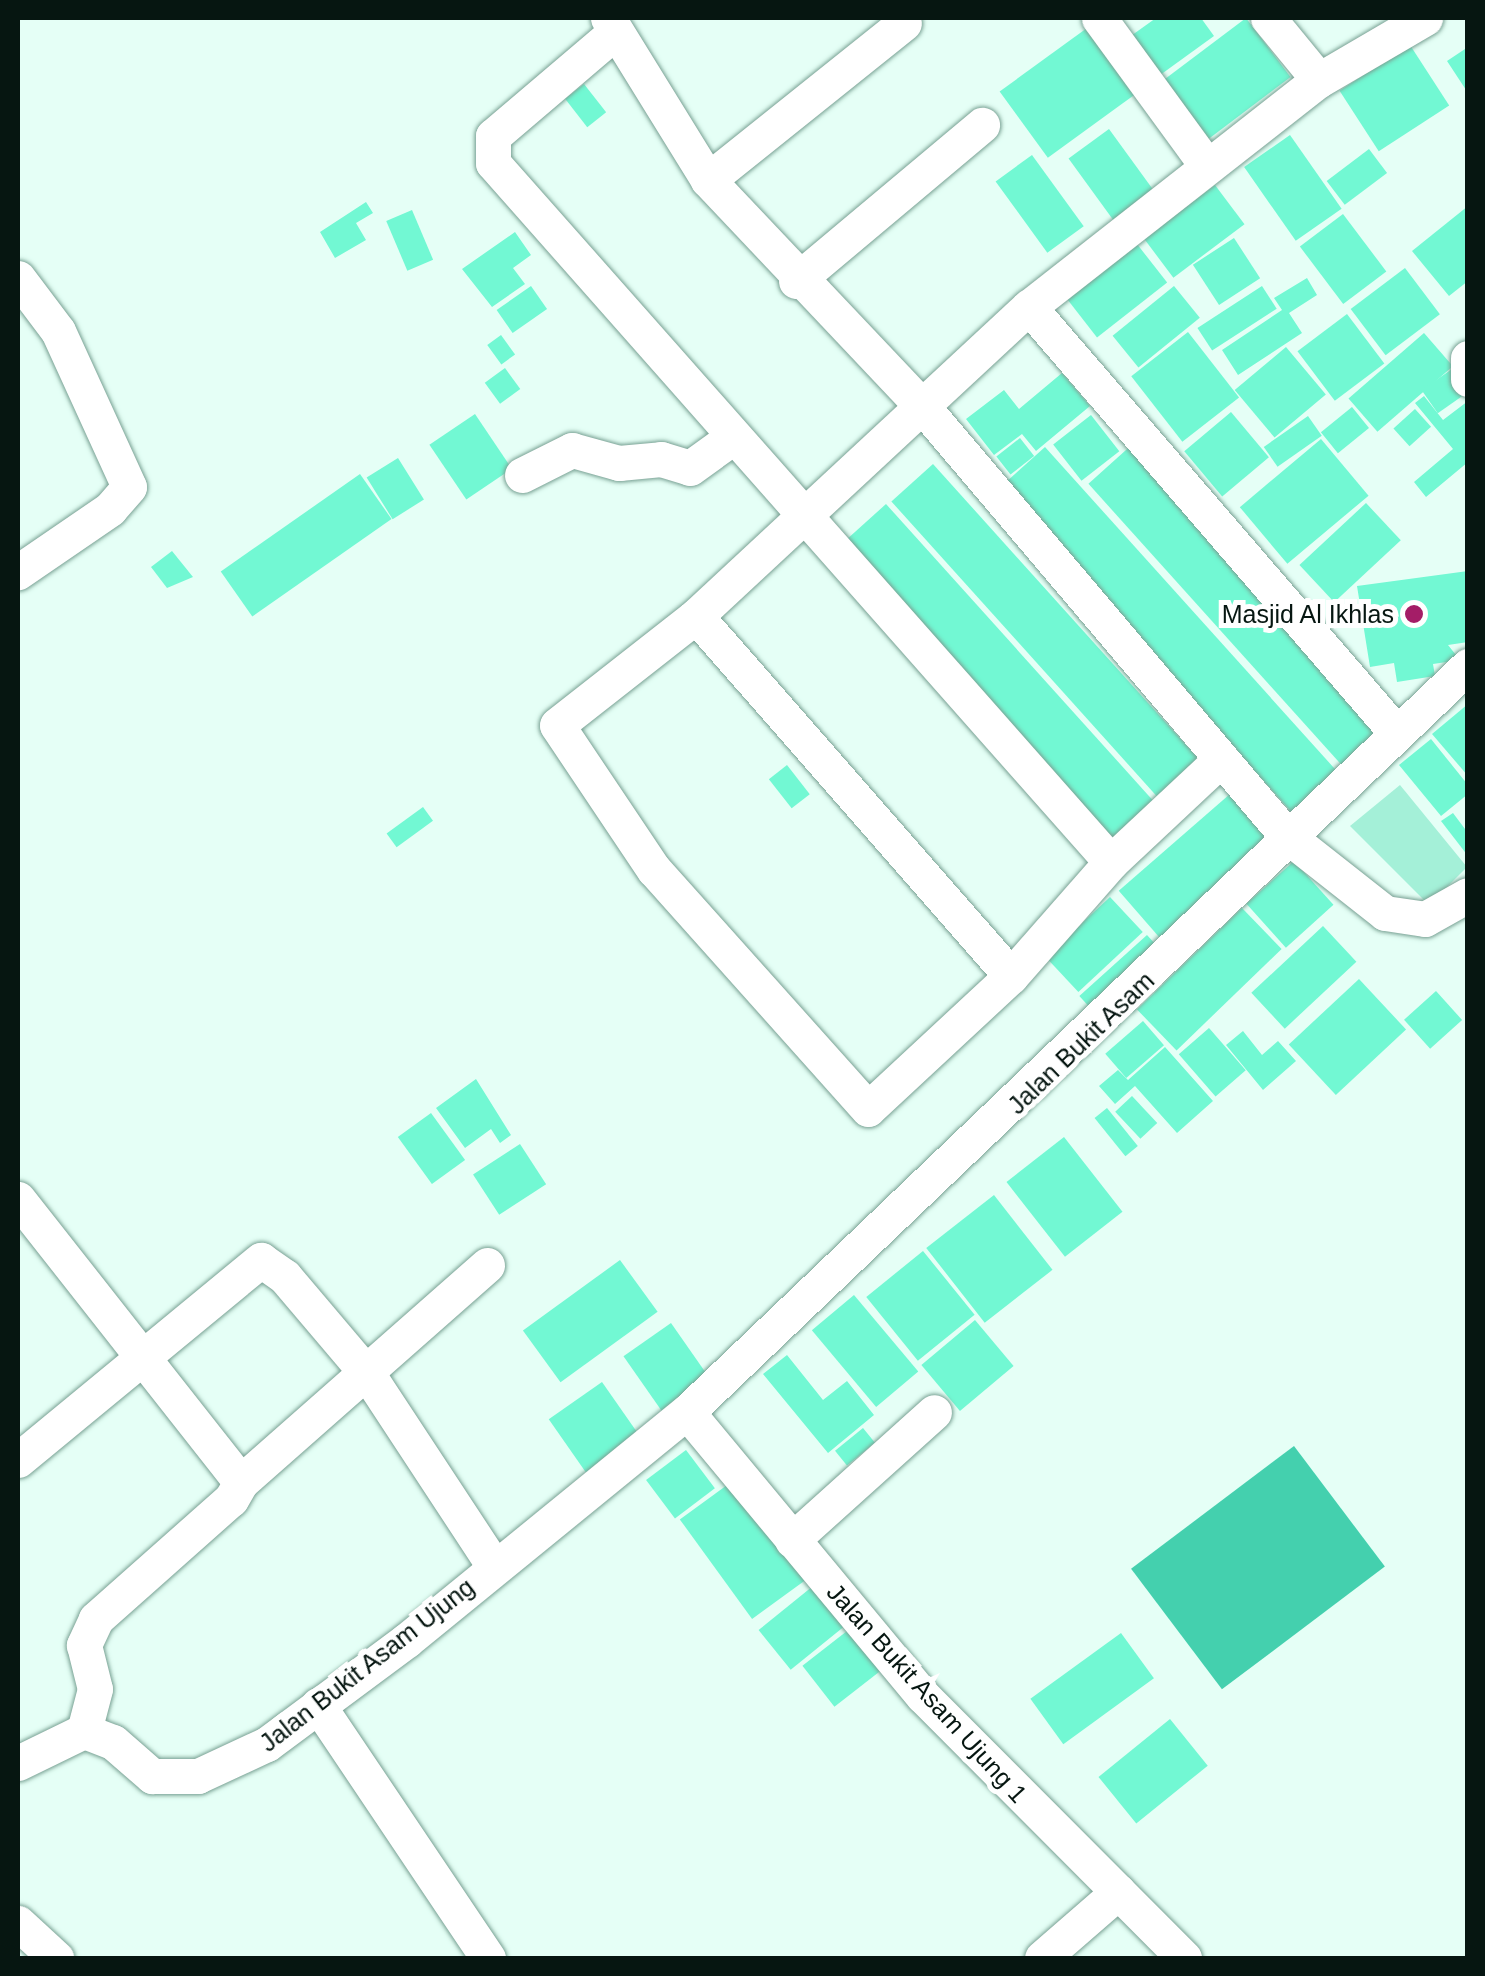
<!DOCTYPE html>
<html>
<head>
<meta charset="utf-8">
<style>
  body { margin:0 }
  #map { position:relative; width:1485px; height:1976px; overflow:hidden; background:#e5fff6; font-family:Arial,sans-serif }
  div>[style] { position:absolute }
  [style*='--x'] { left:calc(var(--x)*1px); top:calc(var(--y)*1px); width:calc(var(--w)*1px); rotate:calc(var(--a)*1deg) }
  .green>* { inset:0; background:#a4f0d8 }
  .water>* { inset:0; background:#44d0ae; transform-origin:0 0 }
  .building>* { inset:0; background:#72f8d3; transform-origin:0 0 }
  .roads { filter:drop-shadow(0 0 2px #78a193) drop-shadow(0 0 2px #78a193) }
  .minor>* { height:35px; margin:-17.5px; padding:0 17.5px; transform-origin:17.5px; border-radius:17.5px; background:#fff }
  .dots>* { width:28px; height:28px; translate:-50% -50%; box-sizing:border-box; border:5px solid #fff; border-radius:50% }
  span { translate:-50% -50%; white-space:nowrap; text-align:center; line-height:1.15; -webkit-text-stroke:10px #fff; paint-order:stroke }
  .poi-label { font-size:25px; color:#061611 }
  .right { translate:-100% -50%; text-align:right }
  .street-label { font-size:25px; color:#061611 }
  .frame { position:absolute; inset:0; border:20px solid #061611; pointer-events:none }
</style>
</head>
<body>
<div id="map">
  <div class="green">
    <div style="clip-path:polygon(1400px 785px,1467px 867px,1429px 905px,1350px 826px)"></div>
  </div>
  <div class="water">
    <div style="left:1294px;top:1446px;width:151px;height:204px;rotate:53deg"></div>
  </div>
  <div class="building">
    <div style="clip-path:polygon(1156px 18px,1201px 18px,1214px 36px,1156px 78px,1128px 38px)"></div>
    <div style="left:1246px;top:18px;width:74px;height:111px;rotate:53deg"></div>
    <div style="left:1087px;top:28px;width:82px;height:108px;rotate:54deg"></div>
    <div style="left:1410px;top:45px;width:72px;height:84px;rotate:57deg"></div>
    <div style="clip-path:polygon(1468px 47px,1468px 93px,1447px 61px)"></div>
    <div style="left:584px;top:84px;width:36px;height:24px;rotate:52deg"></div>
    <div style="left:1109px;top:129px;width:81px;height:50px;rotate:54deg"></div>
    <div style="left:1290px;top:135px;width:90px;height:56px;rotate:55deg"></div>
    <div style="left:1369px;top:149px;width:30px;height:53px;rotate:53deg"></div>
    <div style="left:1032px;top:155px;width:88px;height:45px;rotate:54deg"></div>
    <div style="left:1215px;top:185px;width:49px;height:89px;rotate:53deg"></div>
    <div style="clip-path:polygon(366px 202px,373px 213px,356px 223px,366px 240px,335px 258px,320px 232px)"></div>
    <div style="clip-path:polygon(1468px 206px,1468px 281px,1449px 296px,1412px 251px)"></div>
    <div style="left:412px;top:210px;width:54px;height:28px;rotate:67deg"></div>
    <div style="left:1343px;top:214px;width:72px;height:54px;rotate:53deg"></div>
    <div style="clip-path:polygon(515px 232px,531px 255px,513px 268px,525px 284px,492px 307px,462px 269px)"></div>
    <div style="left:1234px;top:238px;width:48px;height:49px;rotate:57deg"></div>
    <div style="left:1137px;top:244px;width:49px;height:89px;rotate:52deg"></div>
    <div style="left:1405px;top:268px;width:58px;height:68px;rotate:53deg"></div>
    <div style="clip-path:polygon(1307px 278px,1317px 295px,1289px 313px,1302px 333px,1238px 375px,1222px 350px,1282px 310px,1274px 298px)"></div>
    <div style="left:531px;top:286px;width:28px;height:42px;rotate:55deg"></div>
    <div style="left:1174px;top:286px;width:41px;height:79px;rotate:51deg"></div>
    <div style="left:1262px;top:286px;width:27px;height:77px;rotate:57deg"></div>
    <div style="left:1347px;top:314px;width:62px;height:62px;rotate:53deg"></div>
    <div style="left:1188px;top:332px;width:83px;height:72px;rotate:52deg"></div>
    <div style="left:1424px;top:333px;width:44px;height:100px;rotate:49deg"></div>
    <div style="left:501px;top:335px;width:24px;height:17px;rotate:54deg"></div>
    <div style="left:1286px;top:347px;width:62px;height:67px;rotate:50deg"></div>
    <div style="left:505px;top:368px;width:26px;height:25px;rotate:54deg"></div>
    <div style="left:1452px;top:369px;width:28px;height:37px;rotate:55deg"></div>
    <div style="clip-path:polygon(1062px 373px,1090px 406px,1036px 451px,1022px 434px,994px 455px,966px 419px,1004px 390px,1019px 409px)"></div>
    <div style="clip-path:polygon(1424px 396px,1443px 420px,1468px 401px,1468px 462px,1426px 497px,1414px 482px,1453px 449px,1415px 403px)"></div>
    <div style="left:1352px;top:407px;width:27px;height:40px;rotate:51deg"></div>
    <div style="left:1415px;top:409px;width:24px;height:29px;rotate:48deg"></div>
    <div style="left:1231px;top:412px;width:59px;height:61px;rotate:50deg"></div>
    <div style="left:475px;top:414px;width:66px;height:55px;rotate:56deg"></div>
    <div style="left:1091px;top:415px;width:46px;height:48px;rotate:52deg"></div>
    <div style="left:1308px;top:416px;width:24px;height:54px;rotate:55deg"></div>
    <div style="left:1020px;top:438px;width:23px;height:30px;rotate:52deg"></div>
    <div style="left:1321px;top:439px;width:74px;height:106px;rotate:50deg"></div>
    <div style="left:1136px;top:441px;width:386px;height:64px;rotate:48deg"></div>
    <div style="left:1045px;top:447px;width:443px;height:61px;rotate:48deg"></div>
    <div style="left:398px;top:458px;width:49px;height:37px;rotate:58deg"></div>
    <div style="left:933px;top:464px;width:404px;height:56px;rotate:48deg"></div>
    <div style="left:360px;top:474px;width:55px;height:170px;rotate:55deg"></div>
    <div style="left:1366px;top:503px;width:51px;height:91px;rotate:47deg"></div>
    <div style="left:886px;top:504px;width:405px;height:56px;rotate:48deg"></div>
    <div style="clip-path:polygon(172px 551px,193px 577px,167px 588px,151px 567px)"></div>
    <div style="clip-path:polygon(1468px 571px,1468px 642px,1448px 645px,1460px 660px,1433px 664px,1435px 676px,1397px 682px,1394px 663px,1370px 667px,1357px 586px)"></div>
    <div style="clip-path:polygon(1468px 704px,1468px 776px,1432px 734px)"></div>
    <div style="clip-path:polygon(1431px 739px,1468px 785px,1468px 794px,1441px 816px,1399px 765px)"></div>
    <div style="left:787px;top:765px;width:37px;height:23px;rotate:52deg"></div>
    <div style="left:1238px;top:787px;width:68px;height:158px;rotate:49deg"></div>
    <div style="left:423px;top:807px;width:17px;height:45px;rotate:54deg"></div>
    <div style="clip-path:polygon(1453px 813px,1468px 833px,1468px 856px,1441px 821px)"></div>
    <div style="left:1294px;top:861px;width:59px;height:64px;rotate:48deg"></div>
    <div style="left:1110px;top:897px;width:48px;height:88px;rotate:47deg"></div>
    <div style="left:1242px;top:908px;width:57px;height:146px;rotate:46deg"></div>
    <div style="left:1323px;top:926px;width:49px;height:98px;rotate:47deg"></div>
    <div style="left:1147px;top:935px;width:24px;height:91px;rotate:48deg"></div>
    <div style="left:1359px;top:979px;width:69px;height:96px;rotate:47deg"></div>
    <div style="left:1436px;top:991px;width:39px;height:43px;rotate:48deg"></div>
    <div style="left:1143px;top:1021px;width:32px;height:50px;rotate:49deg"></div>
    <div style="left:1209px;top:1028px;width:56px;height:40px;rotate:49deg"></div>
    <div style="clip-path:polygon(1243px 1031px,1262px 1055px,1278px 1041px,1296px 1061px,1263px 1090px,1226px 1045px)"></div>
    <div style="clip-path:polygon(1165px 1047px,1213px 1101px,1177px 1133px,1135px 1086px,1115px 1104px,1099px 1086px,1118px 1070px,1128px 1080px)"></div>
    <div style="clip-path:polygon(476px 1079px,511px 1135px,500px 1143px,491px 1129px,465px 1148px,436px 1108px)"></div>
    <div style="left:1132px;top:1096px;width:37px;height:23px;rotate:47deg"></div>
    <div style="left:1107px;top:1108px;width:49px;height:16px;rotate:51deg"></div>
    <div style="left:431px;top:1113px;width:58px;height:41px;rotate:54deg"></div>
    <div style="left:1064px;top:1137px;width:95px;height:73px;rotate:52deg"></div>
    <div style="left:520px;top:1144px;width:48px;height:56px;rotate:57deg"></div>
    <div style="left:994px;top:1195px;width:95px;height:86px;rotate:52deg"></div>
    <div style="left:923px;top:1251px;width:82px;height:73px;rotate:51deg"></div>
    <div style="left:620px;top:1260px;width:64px;height:120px;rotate:54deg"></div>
    <div style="left:854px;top:1295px;width:100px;height:55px;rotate:50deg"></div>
    <div style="left:975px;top:1320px;width:60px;height:70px;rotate:50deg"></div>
    <div style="left:671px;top:1323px;width:67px;height:58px;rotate:55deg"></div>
    <div style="clip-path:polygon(787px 1355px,823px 1400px,847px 1381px,874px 1415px,828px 1453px,763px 1374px)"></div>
    <div style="left:602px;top:1382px;width:67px;height:65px;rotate:55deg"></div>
    <div style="left:863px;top:1428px;width:19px;height:36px;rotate:51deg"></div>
    <div style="left:686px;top:1450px;width:48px;height:50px;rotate:53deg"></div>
    <div style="left:734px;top:1480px;width:123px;height:67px;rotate:54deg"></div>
    <div style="left:813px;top:1586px;width:51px;height:70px;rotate:51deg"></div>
    <div style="left:856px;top:1624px;width:52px;height:68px;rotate:52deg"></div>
    <div style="left:1121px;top:1633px;width:56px;height:112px;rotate:54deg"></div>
    <div style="left:1170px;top:1719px;width:60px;height:92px;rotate:51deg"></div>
  </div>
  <div class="roads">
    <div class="minor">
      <div style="--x:608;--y:18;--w:190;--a:58.3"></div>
      <div style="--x:708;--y:180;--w:313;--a:46.6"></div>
      <div style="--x:923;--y:407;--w:561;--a:49.7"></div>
      <div style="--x:1286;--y:835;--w:126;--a:38.2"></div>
      <div style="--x:1385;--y:913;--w:40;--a:8.5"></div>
      <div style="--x:1425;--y:919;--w:49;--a:-29.2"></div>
      <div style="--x:1099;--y:18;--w:183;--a:53.9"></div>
      <div style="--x:1268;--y:18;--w:80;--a:50.6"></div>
      <div style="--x:614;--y:33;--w:159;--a:139.6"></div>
      <div style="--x:493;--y:136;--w:27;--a:90"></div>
      <div style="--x:493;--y:163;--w:933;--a:48.52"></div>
      <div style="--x:708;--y:180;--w:251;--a:-38.7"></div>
      <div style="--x:18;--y:278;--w:66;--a:53"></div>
      <div style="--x:58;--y:331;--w:171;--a:65.5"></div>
      <div style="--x:129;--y:487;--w:29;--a:131"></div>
      <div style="--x:110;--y:509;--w:112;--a:145.6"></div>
      <div style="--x:796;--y:281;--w:243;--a:-40"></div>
      <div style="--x:1029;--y:307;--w:559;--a:49.21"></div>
      <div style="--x:1468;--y:358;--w:21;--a:90"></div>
      <div style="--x:522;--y:475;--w:56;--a:-26.6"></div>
      <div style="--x:572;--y:450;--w:49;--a:15.5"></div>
      <div style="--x:619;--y:463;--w:42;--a:-5.4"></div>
      <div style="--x:661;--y:459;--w:30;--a:17"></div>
      <div style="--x:690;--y:468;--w:53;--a:-35.8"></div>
      <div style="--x:696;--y:616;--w:478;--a:48.8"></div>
      <div style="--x:1221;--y:759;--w:151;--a:136.9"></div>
      <div style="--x:1111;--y:862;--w:152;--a:131.3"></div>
      <div style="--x:1011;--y:976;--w:195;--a:137.1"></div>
      <div style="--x:868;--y:1109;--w:321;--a:-131.8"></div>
      <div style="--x:654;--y:870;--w:174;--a:-123.8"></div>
      <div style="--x:557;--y:725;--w:177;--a:-38.1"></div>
      <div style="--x:696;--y:616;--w:454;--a:-42.9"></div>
      <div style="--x:1029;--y:307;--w:368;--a:-38.1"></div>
      <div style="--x:1319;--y:80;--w:123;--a:-30.3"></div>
      <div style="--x:18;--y:1199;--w:360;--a:51.8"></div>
      <div style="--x:241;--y:1482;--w:20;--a:120"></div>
      <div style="--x:231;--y:1499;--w:181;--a:138.4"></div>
      <div style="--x:96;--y:1619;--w:29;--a:115"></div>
      <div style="--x:84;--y:1645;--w:45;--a:76"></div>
      <div style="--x:95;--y:1689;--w:43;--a:104.7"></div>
      <div style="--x:687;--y:1412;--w:369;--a:50.3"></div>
      <div style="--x:923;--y:1696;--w:370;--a:45.1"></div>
      <div style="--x:18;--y:1460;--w:315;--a:-39.5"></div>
      <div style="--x:261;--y:1260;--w:29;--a:35"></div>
      <div style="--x:285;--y:1277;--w:130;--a:49.7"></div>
      <div style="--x:369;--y:1376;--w:227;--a:56.7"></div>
      <div style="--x:241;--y:1482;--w:328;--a:-41.4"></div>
      <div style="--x:792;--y:1540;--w:191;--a:-42"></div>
      <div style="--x:318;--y:1705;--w:305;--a:56.1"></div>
      <div style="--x:18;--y:1763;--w:73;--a:-25.9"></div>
      <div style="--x:84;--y:1731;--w:31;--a:21"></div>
      <div style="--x:113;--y:1742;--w:52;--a:41.1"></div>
      <div style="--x:152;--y:1776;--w:46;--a:0"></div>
      <div style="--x:198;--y:1776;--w:76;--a:-24.9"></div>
      <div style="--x:267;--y:1744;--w:174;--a:-36.6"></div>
      <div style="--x:407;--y:1640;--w:361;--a:-39.2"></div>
      <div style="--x:687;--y:1412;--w:1080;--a:-43.69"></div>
      <div style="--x:18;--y:1923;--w:52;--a:42.6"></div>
      <div style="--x:1042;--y:1958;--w:101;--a:-41"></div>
    </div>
  </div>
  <div class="dots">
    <div style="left:1414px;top:614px;background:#a41d67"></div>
  </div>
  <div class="poi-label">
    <span class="right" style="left:1394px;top:614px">Masjid Al Ikhlas</span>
  </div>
  <div class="street-label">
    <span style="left:1081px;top:1043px;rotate:-44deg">Jalan Bukit Asam</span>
    <span style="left:367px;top:1665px;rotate:-38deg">Jalan Bukit Asam Ujung</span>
    <span style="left:927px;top:1693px;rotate:48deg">Jalan Bukit Asam Ujung 1</span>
  </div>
  <div class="frame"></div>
</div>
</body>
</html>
